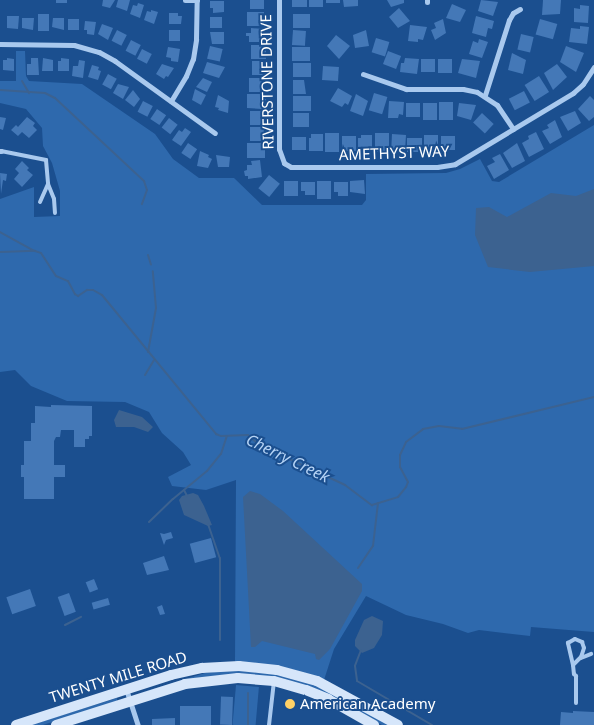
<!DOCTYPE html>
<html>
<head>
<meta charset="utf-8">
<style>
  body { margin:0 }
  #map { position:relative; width:594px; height:725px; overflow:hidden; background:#1b4f8f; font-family:"Noto Sans",sans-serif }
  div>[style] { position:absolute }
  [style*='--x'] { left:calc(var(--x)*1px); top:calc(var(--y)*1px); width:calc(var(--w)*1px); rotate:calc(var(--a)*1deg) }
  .green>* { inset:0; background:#2e69ad; transform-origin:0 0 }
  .water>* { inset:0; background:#3c6290 }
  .stream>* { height:2px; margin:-1px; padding:0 1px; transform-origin:1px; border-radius:1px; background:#3c6290 }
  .building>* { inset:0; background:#4478b7; transform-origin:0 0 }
  .lane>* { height:4px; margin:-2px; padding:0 2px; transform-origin:2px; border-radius:2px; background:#a9c9ee }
  .street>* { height:5px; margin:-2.5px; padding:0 2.5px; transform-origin:2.5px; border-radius:2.5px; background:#a9c9ee }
  .secondary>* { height:10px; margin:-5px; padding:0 5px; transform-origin:5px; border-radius:5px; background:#d6e6fa }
  .dots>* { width:14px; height:14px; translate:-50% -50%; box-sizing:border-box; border:2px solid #1b4f8f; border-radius:50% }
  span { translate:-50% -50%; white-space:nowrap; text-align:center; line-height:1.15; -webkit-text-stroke:4px #1b4f8f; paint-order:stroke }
  .street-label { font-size:15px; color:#fff }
  .poi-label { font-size:15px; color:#fff }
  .left { translate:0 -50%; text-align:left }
  .water-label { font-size:16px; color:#b5d3f5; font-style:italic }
</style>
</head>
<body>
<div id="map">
  <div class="green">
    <div style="clip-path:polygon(16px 51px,25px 51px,26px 76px,29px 81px,82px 84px,155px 134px,173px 159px,199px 178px,234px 178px,262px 205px,362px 205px,366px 200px,366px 174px,446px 173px,460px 169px,480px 159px,492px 181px,499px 182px,594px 125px,594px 632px,531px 627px,530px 636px,479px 630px,468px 633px,443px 624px,406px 615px,366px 596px,334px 649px,324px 680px,277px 666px,235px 662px,236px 480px,206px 490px,172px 486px,168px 477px,191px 465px,183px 452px,162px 433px,149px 412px,125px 402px,67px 401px,31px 386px,15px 370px,0 372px,0 199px,34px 187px,34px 217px,60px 216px,60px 191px,52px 163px,43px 146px,42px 128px,26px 109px,0 103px,0 81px,16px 81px)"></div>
    <div style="clip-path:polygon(233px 670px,276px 674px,313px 684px,390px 725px,382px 725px,338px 700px,237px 674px,197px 678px,140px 693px,205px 673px)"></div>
    <div style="left:236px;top:685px;width:23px;height:40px;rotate:5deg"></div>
    <div style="clip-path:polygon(117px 698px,117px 701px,43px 725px,30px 725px)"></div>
  </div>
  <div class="water">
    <div style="clip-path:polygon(594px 189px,594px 266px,530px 272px,488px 267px,475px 235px,476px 208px,489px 207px,507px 217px,551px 193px,576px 196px)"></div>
    <div style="clip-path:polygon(119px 410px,142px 417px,153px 427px,148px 432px,134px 427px,116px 427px,114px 420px)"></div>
    <div style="clip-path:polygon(250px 491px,260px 494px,283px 511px,362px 584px,362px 591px,330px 649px,319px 660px,316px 659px,315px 654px,262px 641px,255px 647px,251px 647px,243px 497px)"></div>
    <div style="clip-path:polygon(193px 493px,198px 495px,204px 506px,212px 525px,208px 526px,184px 515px,179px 500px,182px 496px)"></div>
    <div style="clip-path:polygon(372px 616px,383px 621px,382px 635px,374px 648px,362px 653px,355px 646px,355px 640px,364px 620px)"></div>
  </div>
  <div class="stream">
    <div style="--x:22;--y:81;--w:14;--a:60"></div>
    <div style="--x:0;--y:90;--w:45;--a:3.8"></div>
    <div style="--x:45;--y:93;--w:11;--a:27"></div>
    <div style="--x:55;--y:98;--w:122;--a:43"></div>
    <div style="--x:144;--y:181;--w:9;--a:72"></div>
    <div style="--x:147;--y:190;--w:15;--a:110"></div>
    <div style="--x:0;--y:232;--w:38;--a:29"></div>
    <div style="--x:0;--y:252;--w:35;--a:-2"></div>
    <div style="--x:35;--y:251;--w:6;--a:18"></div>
    <div style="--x:41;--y:253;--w:27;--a:57"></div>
    <div style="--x:56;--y:276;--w:13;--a:23"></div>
    <div style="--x:68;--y:281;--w:15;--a:62"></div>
    <div style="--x:75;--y:294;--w:4;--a:34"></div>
    <div style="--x:78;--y:296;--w:11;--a:-34"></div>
    <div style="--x:87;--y:290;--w:6;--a:0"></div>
    <div style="--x:93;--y:290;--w:10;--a:29"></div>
    <div style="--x:102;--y:295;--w:180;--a:50.6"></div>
    <div style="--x:216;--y:434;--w:5;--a:22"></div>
    <div style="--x:221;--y:436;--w:27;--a:-2"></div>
    <div style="--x:248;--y:435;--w:15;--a:42"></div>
    <div style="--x:259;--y:445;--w:95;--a:24.9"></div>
    <div style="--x:345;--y:485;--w:34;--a:37"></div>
    <div style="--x:372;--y:505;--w:27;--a:-17"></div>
    <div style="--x:398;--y:497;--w:13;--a:-51"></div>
    <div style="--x:406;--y:487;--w:5;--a:-68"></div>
    <div style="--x:408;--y:482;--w:17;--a:-118"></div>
    <div style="--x:400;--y:467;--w:12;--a:-90"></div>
    <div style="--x:400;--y:455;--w:14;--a:-65"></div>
    <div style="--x:406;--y:442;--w:21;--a:-37"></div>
    <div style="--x:423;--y:429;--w:16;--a:-11"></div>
    <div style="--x:439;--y:426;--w:23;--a:7"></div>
    <div style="--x:462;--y:429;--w:136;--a:-13.6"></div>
    <div style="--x:148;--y:255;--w:10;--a:73"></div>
    <div style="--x:148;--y:352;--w:45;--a:-79.7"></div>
    <div style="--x:156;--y:308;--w:37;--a:-95"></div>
    <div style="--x:145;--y:375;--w:17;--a:-59"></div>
    <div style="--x:184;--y:490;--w:7;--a:63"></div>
    <div style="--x:149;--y:522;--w:33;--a:-44"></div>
    <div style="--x:173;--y:499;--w:44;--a:-39.5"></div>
    <div style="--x:207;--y:471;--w:22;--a:-51"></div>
    <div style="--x:221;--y:454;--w:19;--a:-72"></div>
    <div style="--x:208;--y:524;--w:36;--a:71"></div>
    <div style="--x:220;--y:558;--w:82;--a:90"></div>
    <div style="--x:358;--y:568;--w:27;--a:-56"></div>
    <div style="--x:373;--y:546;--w:43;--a:-83.4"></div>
    <div style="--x:65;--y:625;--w:18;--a:-27"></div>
    <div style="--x:361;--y:650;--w:17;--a:111"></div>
    <div style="--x:355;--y:666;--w:15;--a:82"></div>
    <div style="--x:357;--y:681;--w:87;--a:30.4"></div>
    <div style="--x:248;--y:725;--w:32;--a:-90"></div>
  </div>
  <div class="building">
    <div style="left:56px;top:0;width:11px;height:3px"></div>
    <div style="clip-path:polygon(103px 0,115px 0,110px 8px,102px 6px)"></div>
    <div style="clip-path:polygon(118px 0,130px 0,127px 11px,116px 7px)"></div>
    <div style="left:250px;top:0;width:14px;height:9px"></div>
    <div style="left:292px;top:0;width:15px;height:7px"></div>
    <div style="left:309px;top:0;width:14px;height:7px"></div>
    <div style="left:326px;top:0;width:14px;height:3px"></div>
    <div style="clip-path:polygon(343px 0,358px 0,358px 6px,344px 7px)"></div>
    <div style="clip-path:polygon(387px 0,404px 0,404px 3px,391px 7px)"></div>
    <div style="clip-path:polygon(481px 0,498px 2px,493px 16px,478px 11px)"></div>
    <div style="clip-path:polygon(543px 0,561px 0,560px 14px,542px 15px)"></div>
    <div style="clip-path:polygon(210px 1px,224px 1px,224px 12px,213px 13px,213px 8px,210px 8px)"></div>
    <div style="clip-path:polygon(138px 3px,144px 5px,140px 18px,130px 14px,133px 5px,137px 6px)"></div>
    <div style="clip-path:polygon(452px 4px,466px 10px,460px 22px,446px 18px)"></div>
    <div style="clip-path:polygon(580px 5px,589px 6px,588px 23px,574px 22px,574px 8px,580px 9px)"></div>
    <div style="clip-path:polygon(399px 8px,410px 21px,398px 28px,389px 17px)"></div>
    <div style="clip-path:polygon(151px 10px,158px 12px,154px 24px,144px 20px,147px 11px,151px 12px)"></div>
    <div style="left:247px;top:12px;width:17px;height:14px"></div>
    <div style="clip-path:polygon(169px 13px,178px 13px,178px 16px,182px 16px,181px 24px,169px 24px)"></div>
    <div style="left:38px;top:14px;width:11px;height:17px"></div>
    <div style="left:293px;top:14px;width:17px;height:14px"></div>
    <div style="clip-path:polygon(7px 16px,19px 16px,18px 29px,7px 28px)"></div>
    <div style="clip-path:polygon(476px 16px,494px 21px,492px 29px,488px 28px,486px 37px,472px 33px)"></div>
    <div style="left:210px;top:17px;width:12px;height:11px"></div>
    <div style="clip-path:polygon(22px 18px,34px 18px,33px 30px,22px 28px)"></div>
    <div style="clip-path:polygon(53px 18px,64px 18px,64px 30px,52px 27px)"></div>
    <div style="left:68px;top:19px;width:11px;height:11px"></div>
    <div style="clip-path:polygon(443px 19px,446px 33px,435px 40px,431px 30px,436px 28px,434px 23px)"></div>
    <div style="left:540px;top:19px;width:18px;height:16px;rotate:16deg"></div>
    <div style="clip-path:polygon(85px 21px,96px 22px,94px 35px,87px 34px,87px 30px,84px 30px)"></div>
    <div style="clip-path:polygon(102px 24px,113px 28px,108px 40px,98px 34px)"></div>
    <div style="clip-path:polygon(410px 25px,427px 27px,423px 40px,418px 39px,418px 42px,408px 41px)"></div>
    <div style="clip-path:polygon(580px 26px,589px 27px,587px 44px,569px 42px,571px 28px,580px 29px)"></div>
    <div style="clip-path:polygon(251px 28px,264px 29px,264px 42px,249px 42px,249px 36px,246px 36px,246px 33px,251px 33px)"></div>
    <div style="left:117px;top:30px;width:11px;height:12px;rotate:27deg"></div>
    <div style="left:169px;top:30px;width:11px;height:11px"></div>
    <div style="left:293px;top:30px;width:13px;height:15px;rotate:4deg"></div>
    <div style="clip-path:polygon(366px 30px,369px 46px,355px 48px,353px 35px)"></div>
    <div style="clip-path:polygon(210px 32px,224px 32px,224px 44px,212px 44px)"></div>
    <div style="left:521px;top:34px;width:13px;height:16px;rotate:13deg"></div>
    <div style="clip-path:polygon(336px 35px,350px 46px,339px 59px,327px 46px)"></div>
    <div style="left:376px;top:38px;width:14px;height:15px;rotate:17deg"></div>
    <div style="clip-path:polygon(479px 39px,488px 42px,482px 58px,469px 54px,473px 41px,478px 43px)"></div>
    <div style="left:131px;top:40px;width:11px;height:12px;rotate:27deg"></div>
    <div style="left:251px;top:45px;width:15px;height:14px"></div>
    <div style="left:210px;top:46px;width:13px;height:13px;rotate:13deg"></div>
    <div style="clip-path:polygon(566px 46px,584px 53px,576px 72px,560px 62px)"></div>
    <div style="clip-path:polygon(168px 47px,180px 49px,178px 62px,171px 61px,171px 58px,166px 57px)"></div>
    <div style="left:292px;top:47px;width:18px;height:14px"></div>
    <div style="left:142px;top:49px;width:11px;height:11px;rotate:27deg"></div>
    <div style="left:388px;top:51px;width:14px;height:14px;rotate:21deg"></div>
    <div style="clip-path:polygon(512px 53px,526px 60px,523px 74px,508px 70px)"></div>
    <div style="clip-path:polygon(7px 58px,14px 59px,14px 71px,3px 70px,3px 60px,7px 60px)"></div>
    <div style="clip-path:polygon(31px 58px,38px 58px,39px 75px,27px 75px,27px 64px,31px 64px)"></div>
    <div style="clip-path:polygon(43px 58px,53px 60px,53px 71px,42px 71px)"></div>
    <div style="clip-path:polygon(61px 58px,69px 59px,69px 71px,58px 71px,58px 61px,61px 61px)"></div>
    <div style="clip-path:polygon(405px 58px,419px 59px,417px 74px,400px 72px,401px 63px,404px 63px)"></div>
    <div style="left:421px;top:59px;width:14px;height:13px"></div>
    <div style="left:438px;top:59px;width:14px;height:14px"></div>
    <div style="clip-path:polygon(462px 59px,480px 61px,476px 78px,458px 73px)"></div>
    <div style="clip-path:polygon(79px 60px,85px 61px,83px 78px,72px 76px,73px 66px,78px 66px)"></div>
    <div style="left:252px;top:61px;width:13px;height:14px"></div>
    <div style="clip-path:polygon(207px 62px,225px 67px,219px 78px,203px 73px)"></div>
    <div style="left:311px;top:63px;width:14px;height:18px;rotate:90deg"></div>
    <div style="clip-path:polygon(162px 64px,174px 68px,168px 77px,166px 76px,164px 79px,156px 74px)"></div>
    <div style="clip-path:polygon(557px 64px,567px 77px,553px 90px,544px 73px)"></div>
    <div style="clip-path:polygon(92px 65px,99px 67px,98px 70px,101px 71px,98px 80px,88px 77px)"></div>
    <div style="left:323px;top:66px;width:16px;height:14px;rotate:4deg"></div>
    <div style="left:108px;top:74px;width:10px;height:12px;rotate:29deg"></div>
    <div style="left:539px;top:76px;width:19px;height:17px;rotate:58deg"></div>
    <div style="clip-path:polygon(203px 78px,212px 82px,207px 92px,196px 87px)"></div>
    <div style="left:249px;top:78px;width:15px;height:14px"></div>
    <div style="clip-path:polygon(293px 80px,304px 80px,306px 94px,293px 94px)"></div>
    <div style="clip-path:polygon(118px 84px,129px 87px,123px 99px,113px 93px)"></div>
    <div style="clip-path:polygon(338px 88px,352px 96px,348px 105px,345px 103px,342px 107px,330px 101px)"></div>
    <div style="clip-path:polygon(195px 89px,206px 95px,201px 105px,192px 100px)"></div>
    <div style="clip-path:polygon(133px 90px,140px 99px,134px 107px,125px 100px)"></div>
    <div style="left:524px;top:91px;width:13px;height:17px;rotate:63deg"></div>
    <div style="left:374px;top:93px;width:14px;height:18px;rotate:17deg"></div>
    <div style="clip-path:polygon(247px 94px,266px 94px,266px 101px,262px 101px,262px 109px,247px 108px)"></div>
    <div style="clip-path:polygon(356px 94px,368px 101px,363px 116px,350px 111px)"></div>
    <div style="clip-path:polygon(218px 95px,229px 101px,228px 113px,218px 110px,219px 108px,215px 107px)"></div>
    <div style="left:311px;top:96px;width:15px;height:18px;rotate:90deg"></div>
    <div style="clip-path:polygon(590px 96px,594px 100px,594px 117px,589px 121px,578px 109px)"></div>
    <div style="left:143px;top:101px;width:11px;height:12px;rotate:27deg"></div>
    <div style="clip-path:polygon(389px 101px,404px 102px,403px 115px,399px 114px,398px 118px,388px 118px)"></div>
    <div style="left:439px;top:102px;width:14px;height:18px"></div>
    <div style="left:406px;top:103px;width:14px;height:14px"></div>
    <div style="left:423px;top:103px;width:14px;height:17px"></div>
    <div style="clip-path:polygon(459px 103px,476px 105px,471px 120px,457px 116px)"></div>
    <div style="left:157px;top:109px;width:11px;height:12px;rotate:34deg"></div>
    <div style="left:250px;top:111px;width:15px;height:14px"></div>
    <div style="clip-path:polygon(575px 111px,581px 123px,568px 131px,560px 117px)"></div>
    <div style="left:309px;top:113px;width:14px;height:16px;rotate:90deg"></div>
    <div style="left:482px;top:113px;width:16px;height:13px;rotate:43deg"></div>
    <div style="clip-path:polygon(0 117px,6px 118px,3px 130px,0 129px)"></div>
    <div style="clip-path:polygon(27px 117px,35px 123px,33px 126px,37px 130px,29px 138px,22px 132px,18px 136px,11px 130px,16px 125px,18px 127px)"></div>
    <div style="left:169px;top:118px;width:11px;height:12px;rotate:38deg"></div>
    <div style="clip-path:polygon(555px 120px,562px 137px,550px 144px,542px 131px,549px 128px,547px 125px)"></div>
    <div style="left:250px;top:127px;width:14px;height:14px"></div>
    <div style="clip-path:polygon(185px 128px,191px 132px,181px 146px,172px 140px,179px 130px,182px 132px)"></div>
    <div style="clip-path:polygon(536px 132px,544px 149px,529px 157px,522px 143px,529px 139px,528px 136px)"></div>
    <div style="left:339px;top:133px;width:19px;height:14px;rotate:90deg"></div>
    <div style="left:375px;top:133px;width:14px;height:19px"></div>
    <div style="clip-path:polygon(311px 134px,323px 134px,323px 151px,309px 151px,309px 138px,311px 138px)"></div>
    <div style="clip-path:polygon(392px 134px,406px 135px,405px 151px,391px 153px)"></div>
    <div style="clip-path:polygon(361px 135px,372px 135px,372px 151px,358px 151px,358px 138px,361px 138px)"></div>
    <div style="left:424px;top:135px;width:14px;height:17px"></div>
    <div style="left:356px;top:136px;width:15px;height:14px;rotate:90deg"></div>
    <div style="left:455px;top:136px;width:14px;height:14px;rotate:90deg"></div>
    <div style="left:306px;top:137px;width:13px;height:14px;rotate:90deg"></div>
    <div style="left:407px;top:138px;width:15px;height:14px"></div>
    <div style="left:188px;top:143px;width:11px;height:12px;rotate:34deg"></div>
    <div style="left:247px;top:143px;width:18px;height:15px"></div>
    <div style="clip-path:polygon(517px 143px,525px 161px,512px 168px,503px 153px)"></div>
    <div style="clip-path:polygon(200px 151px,209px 155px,208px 157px,212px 159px,208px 168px,197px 166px)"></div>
    <div style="clip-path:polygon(500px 154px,509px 170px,494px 179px,487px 166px,495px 162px,492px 158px)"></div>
    <div style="clip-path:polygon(216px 155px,230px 157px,229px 167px,218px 167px)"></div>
    <div style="clip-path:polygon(260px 160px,262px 177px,248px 179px,248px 176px,245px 176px,244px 171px,247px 170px,247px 165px,252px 165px,251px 161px)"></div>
    <div style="clip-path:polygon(22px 161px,29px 168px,27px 170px,33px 175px,22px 187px,14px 179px,19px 173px,15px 169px)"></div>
    <div style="clip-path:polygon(0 173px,7px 174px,6px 181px,3px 180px,1px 194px)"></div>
    <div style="left:269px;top:175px;width:14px;height:17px;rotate:39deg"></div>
    <div style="clip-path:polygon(364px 180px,365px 194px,350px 192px,350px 181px)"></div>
    <div style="left:284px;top:181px;width:14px;height:15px"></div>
    <div style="left:317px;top:181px;width:14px;height:18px"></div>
    <div style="clip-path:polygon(301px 182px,315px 182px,315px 195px,305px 195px,305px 191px,301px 191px)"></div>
    <div style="clip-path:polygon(334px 182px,348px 182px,348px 196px,338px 196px,338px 192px,334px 192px)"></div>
    <div style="clip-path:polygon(51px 405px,92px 406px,92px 436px,89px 436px,89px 439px,85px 439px,85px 447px,74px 447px,74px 430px,61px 430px,60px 437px,56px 437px,54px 441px,54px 465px,65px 465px,65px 477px,54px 477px,54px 499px,24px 499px,24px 477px,21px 477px,21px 465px,24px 465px,24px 441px,31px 441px,31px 423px,35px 423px,35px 406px,51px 407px)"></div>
    <div style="clip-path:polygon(171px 532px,173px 538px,166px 540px,164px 545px,160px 533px,164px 534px)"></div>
    <div style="left:211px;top:538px;width:20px;height:22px;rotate:75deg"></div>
    <div style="clip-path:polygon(164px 556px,169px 570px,147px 575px,143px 563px)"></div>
    <div style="left:94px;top:579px;width:11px;height:9px;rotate:68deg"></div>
    <div style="left:30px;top:589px;width:18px;height:25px;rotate:71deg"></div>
    <div style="left:69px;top:593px;width:20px;height:12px;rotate:70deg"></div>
    <div style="left:108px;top:598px;width:7px;height:17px;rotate:74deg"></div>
    <div style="clip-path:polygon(162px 605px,165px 614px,160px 615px,157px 607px)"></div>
    <div style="left:233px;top:697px;width:28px;height:12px;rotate:92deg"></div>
    <div style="left:180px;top:706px;width:31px;height:19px"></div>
    <div style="clip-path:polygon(573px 711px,594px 712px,594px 725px,560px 725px,561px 712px,573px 713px)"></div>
    <div style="clip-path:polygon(175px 718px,175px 725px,152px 725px,152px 719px)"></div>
  </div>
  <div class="lane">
    <div style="--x:1;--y:151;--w:46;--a:11.3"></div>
    <div style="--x:46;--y:160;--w:24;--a:85"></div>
    <div style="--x:48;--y:184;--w:16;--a:68"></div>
    <div style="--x:54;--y:199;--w:14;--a:86"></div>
    <div style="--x:40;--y:202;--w:20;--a:-66"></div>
    <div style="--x:581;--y:658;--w:11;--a:-22"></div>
    <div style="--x:573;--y:665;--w:23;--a:-103"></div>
    <div style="--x:568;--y:643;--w:8;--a:-30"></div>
    <div style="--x:575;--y:639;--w:8;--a:23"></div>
    <div style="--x:582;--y:642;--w:6;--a:72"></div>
    <div style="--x:584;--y:648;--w:9;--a:108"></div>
    <div style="--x:581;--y:657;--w:11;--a:135"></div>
    <div style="--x:573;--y:665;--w:9;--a:84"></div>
    <div style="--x:574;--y:674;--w:3;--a:45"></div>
    <div style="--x:576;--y:676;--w:27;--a:90"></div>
    <div style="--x:269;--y:725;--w:44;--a:-83.5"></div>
  </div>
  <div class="street">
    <div style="--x:185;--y:0;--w:12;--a:0"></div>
    <div style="--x:279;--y:0;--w:149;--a:90"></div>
    <div style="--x:279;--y:149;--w:15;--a:70"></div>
    <div style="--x:284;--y:163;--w:8;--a:30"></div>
    <div style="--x:291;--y:167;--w:146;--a:0"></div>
    <div style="--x:437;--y:167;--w:18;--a:-9"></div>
    <div style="--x:455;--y:164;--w:138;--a:-31"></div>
    <div style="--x:573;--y:93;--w:13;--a:-42"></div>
    <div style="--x:583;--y:84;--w:20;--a:-57"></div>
    <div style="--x:427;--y:0;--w:2;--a:90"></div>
    <div style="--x:0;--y:44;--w:74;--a:0.8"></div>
    <div style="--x:74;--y:45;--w:26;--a:16"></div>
    <div style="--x:99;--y:52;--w:18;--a:29"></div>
    <div style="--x:115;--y:61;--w:123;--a:35.8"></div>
    <div style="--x:363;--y:74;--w:46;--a:19.2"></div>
    <div style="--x:406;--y:89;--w:57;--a:0"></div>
    <div style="--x:463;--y:89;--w:14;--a:12"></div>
    <div style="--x:477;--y:92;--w:24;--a:33"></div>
    <div style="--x:497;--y:105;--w:29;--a:56"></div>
    <div style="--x:485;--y:95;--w:79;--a:-72.3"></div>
    <div style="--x:509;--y:20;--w:8;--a:-60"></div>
    <div style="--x:513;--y:13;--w:8;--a:-30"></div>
    <div style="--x:171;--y:101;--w:29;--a:-59"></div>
    <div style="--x:186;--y:76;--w:18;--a:-68"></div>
    <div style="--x:193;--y:59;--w:20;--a:-81"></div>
    <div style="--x:196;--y:39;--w:39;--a:-89"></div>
    <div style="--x:0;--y:151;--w:1;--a:0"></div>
    <div style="--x:126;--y:689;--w:38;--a:72"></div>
  </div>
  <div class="secondary">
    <div style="--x:16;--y:725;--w:163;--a:-17.9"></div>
    <div style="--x:171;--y:675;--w:32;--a:-13"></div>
    <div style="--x:202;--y:668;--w:37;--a:-3"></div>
    <div style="--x:239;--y:666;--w:38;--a:6"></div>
    <div style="--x:277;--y:670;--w:41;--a:15.4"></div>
    <div style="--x:317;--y:681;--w:92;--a:28.5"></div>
    <div style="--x:56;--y:725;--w:135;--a:-17.6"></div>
    <div style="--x:185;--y:684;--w:53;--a:-6.5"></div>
    <div style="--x:238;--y:678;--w:36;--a:5"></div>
    <div style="--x:274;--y:681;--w:33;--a:16"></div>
    <div style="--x:306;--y:690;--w:24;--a:22"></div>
    <div style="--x:328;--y:699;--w:53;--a:29.5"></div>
  </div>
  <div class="dots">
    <div style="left:290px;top:704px;background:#ffd166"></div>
  </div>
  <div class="street-label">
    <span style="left:267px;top:82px;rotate:-91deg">RIVERSTONE DRIVE</span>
    <span style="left:394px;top:153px;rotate:-2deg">AMETHYST WAY</span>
    <span style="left:118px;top:677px;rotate:-17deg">TWENTY MILE ROAD</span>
  </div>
  <div class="poi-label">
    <span class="left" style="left:300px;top:704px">American Academy</span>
  </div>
  <div class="water-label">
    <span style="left:288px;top:458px;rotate:26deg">Cherry Creek</span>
  </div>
</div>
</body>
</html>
